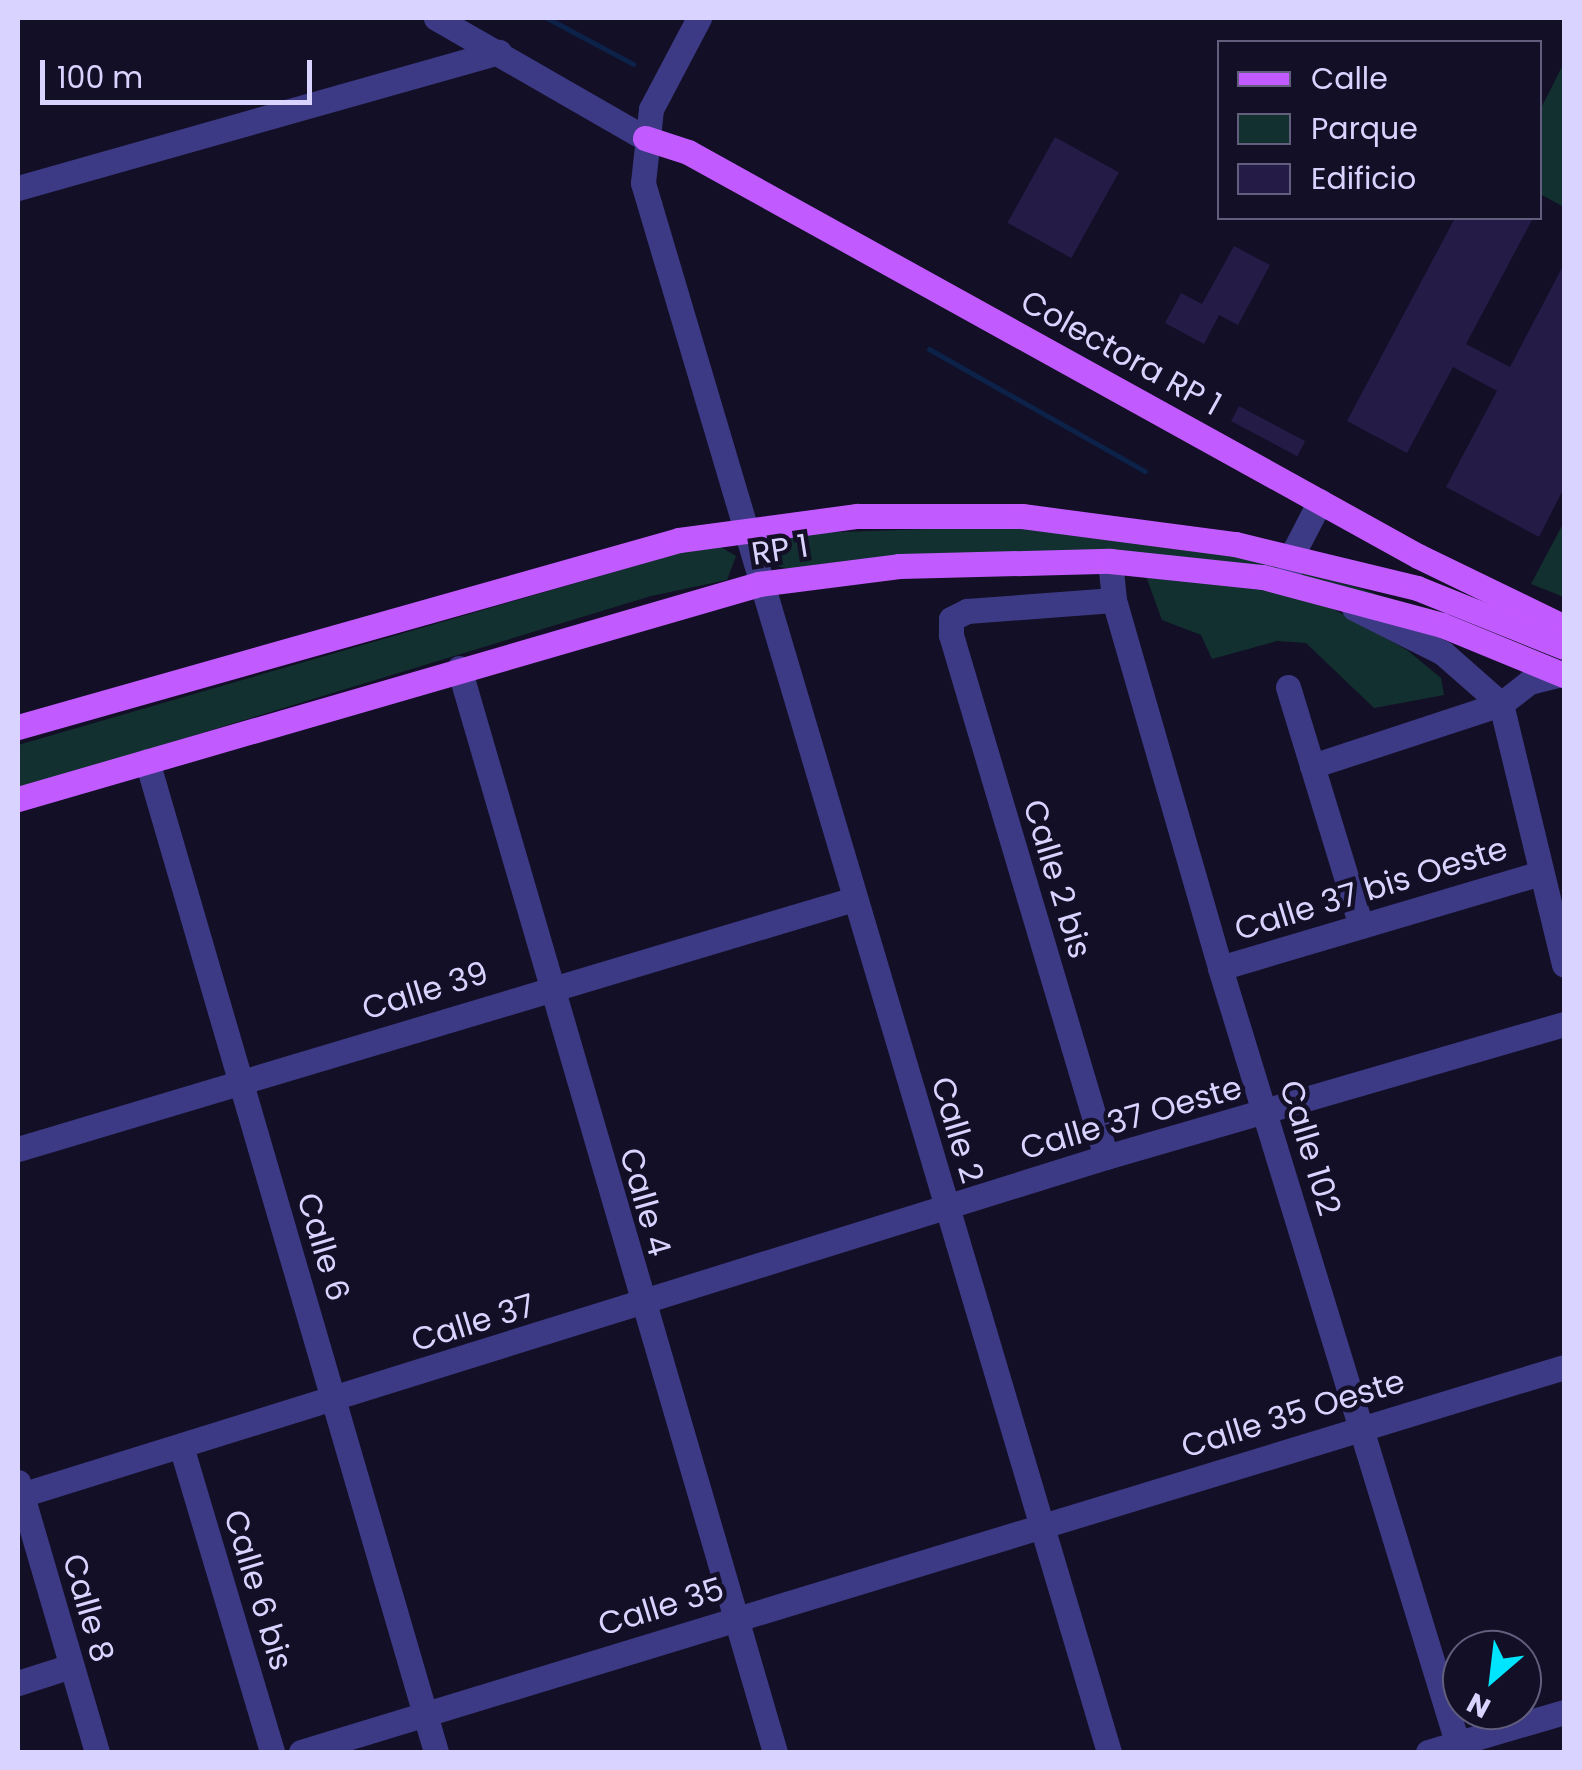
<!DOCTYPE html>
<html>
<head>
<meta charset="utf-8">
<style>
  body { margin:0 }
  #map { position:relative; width:1582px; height:1770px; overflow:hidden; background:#130f26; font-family:Poppins,sans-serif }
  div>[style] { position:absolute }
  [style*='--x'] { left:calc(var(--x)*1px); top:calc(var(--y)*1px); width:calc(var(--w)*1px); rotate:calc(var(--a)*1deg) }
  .green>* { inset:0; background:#12302f }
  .stream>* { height:5px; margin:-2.5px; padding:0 2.5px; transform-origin:2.5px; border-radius:2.5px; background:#0c2248 }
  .building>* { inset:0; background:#241b47; transform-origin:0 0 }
  .minor>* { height:25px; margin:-12.5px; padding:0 12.5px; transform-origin:12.5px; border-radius:12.5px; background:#3d3a85 }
  .major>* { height:25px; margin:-12.5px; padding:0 12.5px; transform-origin:12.5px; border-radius:12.5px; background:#c25bff }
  span { translate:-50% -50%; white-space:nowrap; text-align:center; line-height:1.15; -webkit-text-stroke:9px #130f26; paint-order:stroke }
  .street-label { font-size:32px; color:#d9d4ff }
  .frame { position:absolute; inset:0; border:20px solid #d9d4ff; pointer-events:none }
  .legend { position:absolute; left:1217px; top:40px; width:325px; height:180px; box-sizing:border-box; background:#130f26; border:2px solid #625e7d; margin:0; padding:12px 18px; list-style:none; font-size:30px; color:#d9d4ff }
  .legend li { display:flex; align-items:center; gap:20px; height:50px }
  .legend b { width:50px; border:2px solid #625e7d }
  .north { position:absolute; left:1442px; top:1630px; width:100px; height:100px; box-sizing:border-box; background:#130f26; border:2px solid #625e7d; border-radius:50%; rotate:208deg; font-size:28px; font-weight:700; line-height:40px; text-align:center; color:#d9d4ff }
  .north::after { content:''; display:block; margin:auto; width:35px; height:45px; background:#00e5ff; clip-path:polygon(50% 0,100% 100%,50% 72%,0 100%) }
  .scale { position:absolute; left:40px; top:60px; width:272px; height:45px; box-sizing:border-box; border:5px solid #d9d4ff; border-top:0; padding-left:12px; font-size:30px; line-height:35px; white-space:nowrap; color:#d9d4ff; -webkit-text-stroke:8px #130f26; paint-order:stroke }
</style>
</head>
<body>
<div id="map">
  <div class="green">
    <div style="clip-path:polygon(1564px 63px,1564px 207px,1540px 194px,1540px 110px)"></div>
    <div style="clip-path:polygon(1564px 522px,1564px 597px,1531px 584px)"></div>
    <div style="clip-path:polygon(1021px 526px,1241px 556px,1363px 589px,1435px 618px,1241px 570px,785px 568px,772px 565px,765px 554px,769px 541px,780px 534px)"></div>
    <div style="clip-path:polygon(714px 543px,736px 556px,727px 580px,651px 596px,18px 789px,18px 745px)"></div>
    <div style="clip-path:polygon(1143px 568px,1264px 587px,1328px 606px,1407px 650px,1441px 678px,1444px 695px,1374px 708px,1306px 643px,1277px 641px,1212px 659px,1201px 635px,1162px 620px)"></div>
  </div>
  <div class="stream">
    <div style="--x:547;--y:18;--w:98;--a:28.1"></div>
    <div style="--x:929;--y:349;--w:248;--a:29.5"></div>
  </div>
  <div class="building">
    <div style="left:1055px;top:137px;width:73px;height:98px;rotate:29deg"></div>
    <div style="clip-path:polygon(1455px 218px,1533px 218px,1466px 344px,1510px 367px,1564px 264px,1564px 488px,1539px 537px,1446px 487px,1497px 391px,1453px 367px,1407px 453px,1347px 421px)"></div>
    <div style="clip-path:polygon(1234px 246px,1270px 265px,1238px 325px,1219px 315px,1204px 344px,1165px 323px,1181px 293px,1202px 304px)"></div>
    <div style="left:1239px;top:406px;width:75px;height:17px;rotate:28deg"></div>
  </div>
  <div class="minor">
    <div style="--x:436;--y:18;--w:241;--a:29.9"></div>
    <div style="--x:699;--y:18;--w:103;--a:117.8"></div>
    <div style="--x:651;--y:109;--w:74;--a:96.2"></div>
    <div style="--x:643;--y:183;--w:1637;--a:73.46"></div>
    <div style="--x:18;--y:188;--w:500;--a:-15.8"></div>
    <div style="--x:1110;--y:561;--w:39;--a:84"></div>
    <div style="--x:1114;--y:600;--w:383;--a:73.9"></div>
    <div style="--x:1220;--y:968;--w:820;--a:72.98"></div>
    <div style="--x:1288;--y:579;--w:22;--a:-82"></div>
    <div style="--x:1291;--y:557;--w:63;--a:-62.6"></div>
    <div style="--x:1354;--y:608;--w:100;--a:26.8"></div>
    <div style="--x:1443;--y:653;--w:77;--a:41.3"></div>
    <div style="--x:1501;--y:704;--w:268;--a:76.4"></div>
    <div style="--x:459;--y:668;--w:1129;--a:73.75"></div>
    <div style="--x:1288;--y:687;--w:250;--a:73"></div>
    <div style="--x:147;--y:761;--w:1032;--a:73.74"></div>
    <div style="--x:1312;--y:766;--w:199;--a:-18.2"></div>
    <div style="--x:1501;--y:704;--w:36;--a:-38"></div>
    <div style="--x:1529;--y:682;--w:34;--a:-14"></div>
    <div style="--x:1220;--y:968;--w:335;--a:-16.5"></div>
    <div style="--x:18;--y:1149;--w:873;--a:-16.65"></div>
    <div style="--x:1106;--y:1157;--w:545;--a:-106.54"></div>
    <div style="--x:951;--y:635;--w:16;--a:-90"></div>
    <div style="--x:951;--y:619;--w:18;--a:-27"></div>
    <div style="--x:967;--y:611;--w:147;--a:-4.3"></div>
    <div style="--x:181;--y:1446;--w:319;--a:73.4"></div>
    <div style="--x:18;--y:1482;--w:281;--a:73.7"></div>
    <div style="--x:18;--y:1496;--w:1140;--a:-17.31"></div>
    <div style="--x:1106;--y:1157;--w:477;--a:-16.2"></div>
    <div style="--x:18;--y:1683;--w:56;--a:-17.8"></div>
    <div style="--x:301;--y:1752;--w:1320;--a:-16.95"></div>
    <div style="--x:1428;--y:1752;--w:142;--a:-16.4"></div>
  </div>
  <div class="major">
    <div style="--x:645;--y:138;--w:45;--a:18"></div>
    <div style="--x:688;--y:152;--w:834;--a:28.96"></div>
    <div style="--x:1418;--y:556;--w:162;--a:25.9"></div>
    <div style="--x:18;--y:727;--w:687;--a:-15.8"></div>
    <div style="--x:679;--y:540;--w:180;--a:-7.7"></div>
    <div style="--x:857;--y:516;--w:165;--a:0"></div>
    <div style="--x:1022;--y:516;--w:215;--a:7.5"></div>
    <div style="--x:1235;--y:544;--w:187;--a:13.6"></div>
    <div style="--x:1417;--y:588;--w:158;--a:21.9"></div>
    <div style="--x:18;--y:799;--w:772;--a:-16.18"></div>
    <div style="--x:759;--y:584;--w:141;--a:-7.3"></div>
    <div style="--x:899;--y:566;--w:211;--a:-1.4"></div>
    <div style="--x:1110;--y:561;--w:154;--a:6"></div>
    <div style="--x:1263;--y:577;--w:185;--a:15"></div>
    <div style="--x:1442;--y:625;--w:132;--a:22.3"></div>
  </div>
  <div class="street-label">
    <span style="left:1121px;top:353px;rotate:29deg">Colectora RP 1</span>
    <span style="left:780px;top:550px;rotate:-9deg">RP 1</span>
    <span style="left:1057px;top:879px;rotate:73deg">Calle 2 bis</span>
    <span style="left:1371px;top:889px;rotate:-17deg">Calle 37 bis Oeste</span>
    <span style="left:425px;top:991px;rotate:-17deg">Calle 39</span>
    <span style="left:1131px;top:1118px;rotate:-16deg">Calle 37 Oeste</span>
    <span style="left:957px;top:1130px;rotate:73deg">Calle 2</span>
    <span style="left:1310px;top:1148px;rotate:73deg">Calle 102</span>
    <span style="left:645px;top:1202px;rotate:74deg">Calle 4</span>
    <span style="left:323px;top:1247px;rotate:73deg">Calle 6</span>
    <span style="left:473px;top:1323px;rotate:-17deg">Calle 37</span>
    <span style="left:1293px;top:1414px;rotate:-17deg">Calle 35 Oeste</span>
    <span style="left:258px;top:1590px;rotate:73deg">Calle 6 bis</span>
    <span style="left:661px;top:1607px;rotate:-17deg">Calle 35</span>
    <span style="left:88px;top:1608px;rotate:74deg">Calle 8</span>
  </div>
  <div class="frame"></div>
  <ul class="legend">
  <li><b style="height:12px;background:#c25bff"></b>Calle</li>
  <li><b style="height:28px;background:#12302f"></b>Parque</li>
  <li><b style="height:28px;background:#241b47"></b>Edificio</li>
  </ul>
  <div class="north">N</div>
  <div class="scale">100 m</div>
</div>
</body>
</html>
